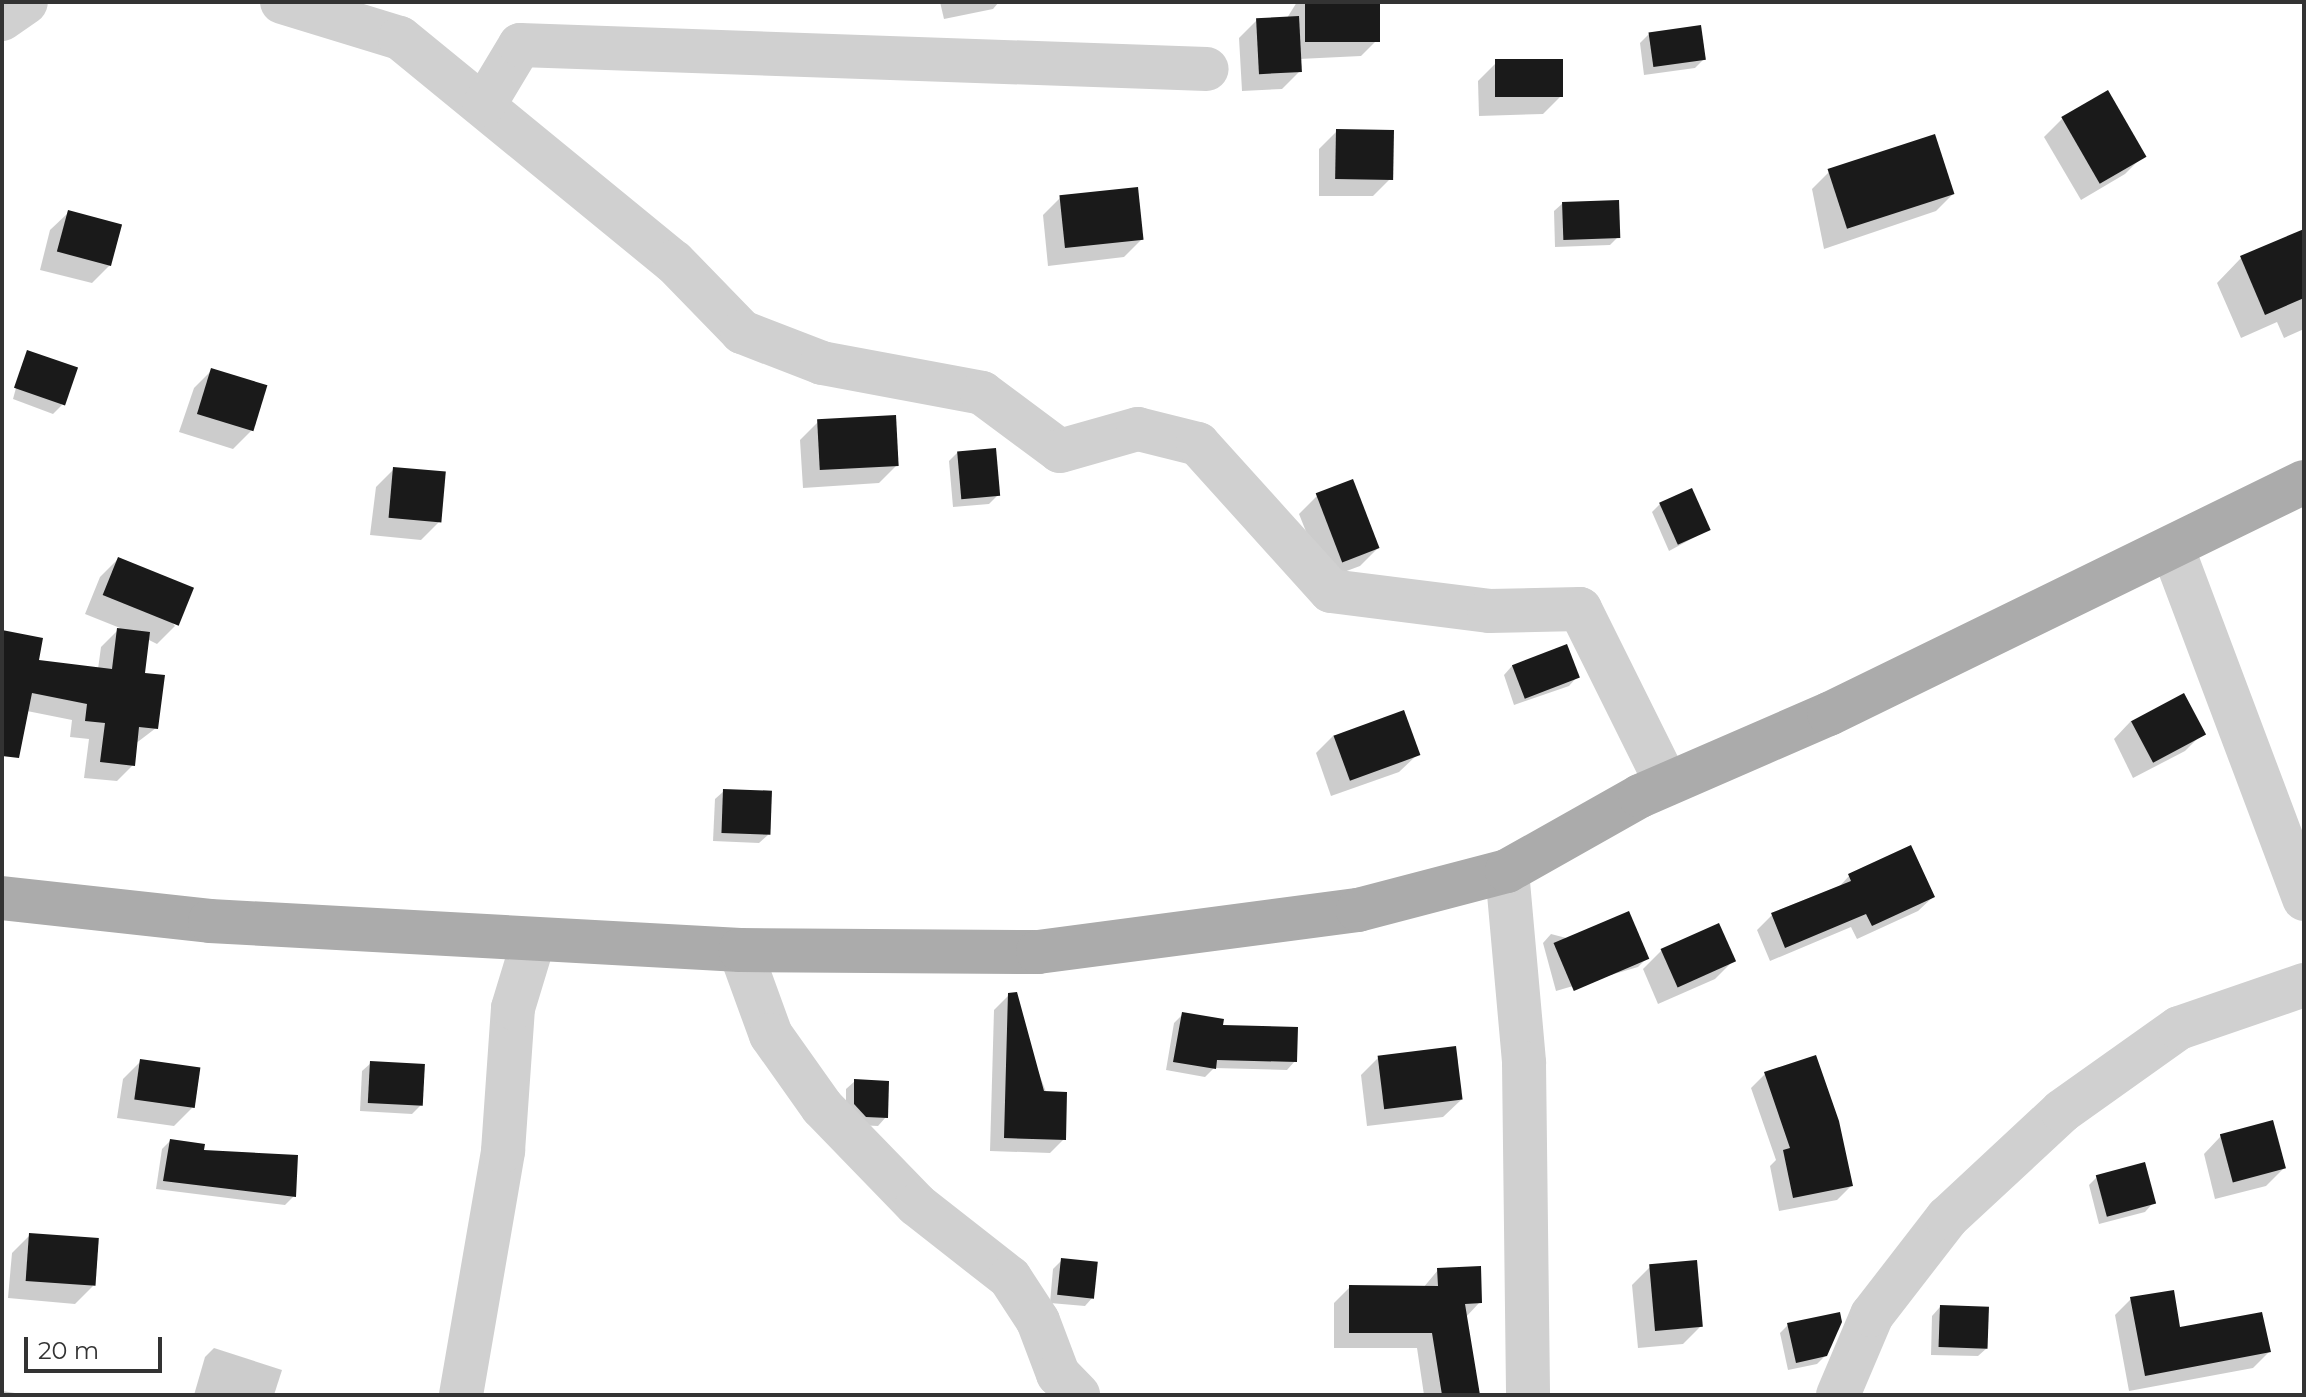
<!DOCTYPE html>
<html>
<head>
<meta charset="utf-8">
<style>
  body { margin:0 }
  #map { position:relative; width:2306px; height:1397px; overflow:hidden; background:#fff; font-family:Montserrat,sans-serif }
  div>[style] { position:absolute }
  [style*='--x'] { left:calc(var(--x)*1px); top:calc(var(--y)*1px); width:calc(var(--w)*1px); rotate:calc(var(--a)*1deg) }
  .shadow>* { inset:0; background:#0003 }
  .building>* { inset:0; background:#1a1a1a; transform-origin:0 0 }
  .minor>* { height:44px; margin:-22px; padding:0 22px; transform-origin:22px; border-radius:22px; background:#d0d0d0 }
  .major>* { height:44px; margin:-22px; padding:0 22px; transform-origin:22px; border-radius:22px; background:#ababab }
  span { translate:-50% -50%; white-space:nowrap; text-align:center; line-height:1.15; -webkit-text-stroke:8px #fff; paint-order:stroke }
  .frame { position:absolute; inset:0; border:4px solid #333; pointer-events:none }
  .scale { position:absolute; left:24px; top:1337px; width:138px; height:36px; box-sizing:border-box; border:4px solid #333; border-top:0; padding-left:10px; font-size:24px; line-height:28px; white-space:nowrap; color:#333; -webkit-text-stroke:6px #fff; paint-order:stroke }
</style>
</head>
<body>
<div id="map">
  <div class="shadow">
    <div style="clip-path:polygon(940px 2px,999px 2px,993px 9px,944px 19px)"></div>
    <div style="clip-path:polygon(1297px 2px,1378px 2px,1379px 38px,1361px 56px,1299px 59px,1300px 71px,1282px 89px,1242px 91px,1239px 38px,1257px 20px,1287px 18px)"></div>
    <div style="clip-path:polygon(1649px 34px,1704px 59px,1695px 68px,1644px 75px,1640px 43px)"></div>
    <div style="clip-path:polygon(1496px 63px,1561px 96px,1543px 114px,1479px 116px,1478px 81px)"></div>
    <div style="clip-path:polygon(2062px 119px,2143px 156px,2125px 174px,2081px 200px,2044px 137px)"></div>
    <div style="clip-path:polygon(1337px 131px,1391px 178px,1373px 196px,1319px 196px,1319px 149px)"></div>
    <div style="clip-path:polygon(1829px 172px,1953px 194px,1936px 211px,1824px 249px,1812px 189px)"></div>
    <div style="clip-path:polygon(1061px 197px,1142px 239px,1124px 257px,1048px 266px,1043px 215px)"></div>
    <div style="clip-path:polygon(1563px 203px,1618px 237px,1610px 245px,1555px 247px,1554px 211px)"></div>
    <div style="clip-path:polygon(68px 213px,110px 265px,92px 283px,40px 270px,50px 230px)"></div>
    <div style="clip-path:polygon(2304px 233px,2304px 329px,2284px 338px,2277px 322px,2241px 338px,2217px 283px,2241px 258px)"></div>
    <div style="clip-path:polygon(23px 362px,62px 405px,53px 414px,13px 399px)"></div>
    <div style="clip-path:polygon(212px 370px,251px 431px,233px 449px,179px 432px,194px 388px)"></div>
    <div style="clip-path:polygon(818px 422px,897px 465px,879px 483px,803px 488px,800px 440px)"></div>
    <div style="clip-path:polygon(958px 452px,998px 495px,989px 504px,953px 507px,949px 461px)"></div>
    <div style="clip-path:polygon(394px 469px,439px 522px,421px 540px,370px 535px,376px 487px)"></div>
    <div style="clip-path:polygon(1352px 482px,1378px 548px,1360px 566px,1325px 579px,1299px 514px,1317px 496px)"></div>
    <div style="clip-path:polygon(1660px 504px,1708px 530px,1669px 551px,1652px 512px)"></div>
    <div style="clip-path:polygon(118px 559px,175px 626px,157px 644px,147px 639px,143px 675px,156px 728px,135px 744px,133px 765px,117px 781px,84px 778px,89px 739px,70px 737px,72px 720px,2px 706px,2px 632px,37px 662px,98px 669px,101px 647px,120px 628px,85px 614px,100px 577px)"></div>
    <div style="clip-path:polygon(1512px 666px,1577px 677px,1569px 686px,1514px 705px,1504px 675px)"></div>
    <div style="clip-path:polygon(2131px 721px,2203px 733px,2185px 751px,2133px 778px,2114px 739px)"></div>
    <div style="clip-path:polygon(1334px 735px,1417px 755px,1399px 772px,1331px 796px,1316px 753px)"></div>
    <div style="clip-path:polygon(724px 791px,768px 835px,759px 843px,713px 841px,715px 799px)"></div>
    <div style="clip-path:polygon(1849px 876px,1933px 897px,1918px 911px,1857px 939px,1851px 927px,1770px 961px,1757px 930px,1772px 915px,1836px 890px)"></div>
    <div style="clip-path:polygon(1718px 926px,1733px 961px,1715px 979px,1658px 1004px,1643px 969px,1661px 951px)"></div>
    <div style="clip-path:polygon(1551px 934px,1646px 959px,1638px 967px,1556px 991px,1543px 943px)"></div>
    <div style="clip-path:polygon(1009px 995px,1064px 1139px,1050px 1153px,990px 1151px,994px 1010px)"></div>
    <div style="clip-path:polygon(1183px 1014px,1220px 1027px,1295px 1061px,1287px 1070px,1214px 1068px,1205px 1077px,1166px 1070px,1174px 1023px)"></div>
    <div style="clip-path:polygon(1379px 1057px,1461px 1100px,1443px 1117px,1367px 1126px,1361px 1075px)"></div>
    <div style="clip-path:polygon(141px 1061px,192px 1108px,174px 1126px,117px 1118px,123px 1079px)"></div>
    <div style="clip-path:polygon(371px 1063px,421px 1105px,412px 1114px,360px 1111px,362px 1071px)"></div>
    <div style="clip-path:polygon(1765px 1074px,1851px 1186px,1837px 1200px,1779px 1211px,1770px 1166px,1776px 1160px,1751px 1088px)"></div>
    <div style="clip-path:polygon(855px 1081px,886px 1117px,878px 1126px,857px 1125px,846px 1113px,846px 1089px)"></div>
    <div style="clip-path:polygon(2221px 1136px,2284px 1168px,2266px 1186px,2215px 1199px,2204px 1154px)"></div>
    <div style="clip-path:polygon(170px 1141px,202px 1152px,294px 1196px,285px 1205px,156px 1189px,162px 1149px)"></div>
    <div style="clip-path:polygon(2097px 1177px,2153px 1203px,2145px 1212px,2099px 1224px,2089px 1185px)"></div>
    <div style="clip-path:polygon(30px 1235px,93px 1286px,75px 1304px,8px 1298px,12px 1253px)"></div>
    <div style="clip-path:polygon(1062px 1260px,1093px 1297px,1085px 1306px,1050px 1303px,1053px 1269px)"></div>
    <div style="clip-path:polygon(1650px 1267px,1701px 1326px,1683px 1344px,1638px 1348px,1632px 1285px)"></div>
    <div style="clip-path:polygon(1438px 1270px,1480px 1302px,1465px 1318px,1478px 1395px,1424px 1395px,1417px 1348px,1334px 1348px,1334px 1303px,1350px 1287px,1423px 1288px)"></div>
    <div style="clip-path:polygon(2131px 1299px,2178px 1330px,2269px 1352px,2253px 1368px,2129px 1391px,2115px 1315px)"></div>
    <div style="clip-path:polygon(1940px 1307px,1987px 1348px,1978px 1356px,1931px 1355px,1932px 1316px)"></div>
    <div style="clip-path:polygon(1788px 1325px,1826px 1355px,1817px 1364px,1788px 1370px,1780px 1333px)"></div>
    <div style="clip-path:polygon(214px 1348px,282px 1370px,274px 1395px,194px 1395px,205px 1357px)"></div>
    <div style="clip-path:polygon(2px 1391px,28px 1395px,2px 1395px)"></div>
  </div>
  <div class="building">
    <div style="left:1305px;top:2px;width:75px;height:40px"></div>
    <div style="left:1299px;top:16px;width:56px;height:43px;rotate:87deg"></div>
    <div style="left:1701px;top:25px;width:35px;height:53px;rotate:82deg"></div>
    <div style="left:1563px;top:59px;width:38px;height:68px;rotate:90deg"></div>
    <div style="left:2108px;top:90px;width:77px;height:54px;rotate:60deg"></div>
    <div style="left:1336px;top:129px;width:58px;height:50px;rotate:1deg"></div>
    <div style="left:1935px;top:134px;width:63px;height:113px;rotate:72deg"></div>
    <div style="left:1138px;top:187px;width:53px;height:79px;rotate:84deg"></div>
    <div style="left:1619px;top:200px;width:38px;height:57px;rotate:88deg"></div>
    <div style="left:68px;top:210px;width:56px;height:43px;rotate:15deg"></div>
    <div style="clip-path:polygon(2304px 229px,2304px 298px,2265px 315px,2240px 256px)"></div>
    <div style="left:27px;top:350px;width:54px;height:40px;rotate:19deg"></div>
    <div style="left:211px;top:368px;width:59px;height:48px;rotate:17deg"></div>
    <div style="left:896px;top:415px;width:51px;height:79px;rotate:87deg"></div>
    <div style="left:996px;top:448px;width:48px;height:39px;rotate:85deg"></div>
    <div style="left:393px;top:467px;width:53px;height:51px;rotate:5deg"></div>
    <div style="left:1353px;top:479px;width:74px;height:40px;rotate:69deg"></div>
    <div style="left:1692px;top:488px;width:46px;height:36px;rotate:66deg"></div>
    <div style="left:118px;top:557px;width:82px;height:41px;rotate:22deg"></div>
    <div style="clip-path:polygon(117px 628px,150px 632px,145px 673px,165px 675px,158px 729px,139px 727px,135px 766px,100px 762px,105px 723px,85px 721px,87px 704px,32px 693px,19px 758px,2px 756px,2px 630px,43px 638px,39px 660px,112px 669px)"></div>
    <div style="left:1567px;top:644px;width:36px;height:59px;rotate:69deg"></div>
    <div style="left:2184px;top:693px;width:47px;height:60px;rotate:62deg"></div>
    <div style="left:1404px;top:710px;width:48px;height:75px;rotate:70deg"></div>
    <div style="left:723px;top:789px;width:49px;height:44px;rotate:2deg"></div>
    <div style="clip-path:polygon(1911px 845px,1935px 897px,1872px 926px,1866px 914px,1785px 948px,1771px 913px,1851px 881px,1848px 874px)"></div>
    <div style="left:1629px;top:911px;width:52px;height:82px;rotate:67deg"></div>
    <div style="left:1719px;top:923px;width:42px;height:64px;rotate:66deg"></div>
    <div style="clip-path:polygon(1017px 992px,1044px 1091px,1067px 1092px,1066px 1140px,1004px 1138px,1008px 993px)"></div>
    <div style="clip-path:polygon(1182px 1012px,1224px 1019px,1223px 1025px,1298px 1027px,1297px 1062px,1217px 1060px,1216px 1069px,1173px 1062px)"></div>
    <div style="left:1456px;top:1046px;width:54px;height:79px;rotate:83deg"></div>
    <div style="clip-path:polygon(1816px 1055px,1839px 1121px,1853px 1186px,1793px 1198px,1783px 1150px,1790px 1148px,1764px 1072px)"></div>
    <div style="left:140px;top:1059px;width:61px;height:41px;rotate:8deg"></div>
    <div style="left:370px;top:1061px;width:55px;height:42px;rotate:3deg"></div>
    <div style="clip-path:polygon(854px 1079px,889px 1081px,888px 1118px,866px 1117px,854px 1104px)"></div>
    <div style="left:2273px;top:1120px;width:50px;height:55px;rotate:75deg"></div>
    <div style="clip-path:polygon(170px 1139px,205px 1144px,204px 1150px,298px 1155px,296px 1197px,163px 1181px)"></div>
    <div style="left:2145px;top:1162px;width:43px;height:51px;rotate:75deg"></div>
    <div style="left:29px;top:1233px;width:70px;height:48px;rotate:4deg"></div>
    <div style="left:1061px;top:1258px;width:37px;height:37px;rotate:6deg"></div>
    <div style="left:1697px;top:1260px;width:67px;height:48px;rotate:85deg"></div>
    <div style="clip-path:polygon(1481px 1266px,1482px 1303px,1465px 1304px,1480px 1395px,1442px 1395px,1432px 1333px,1349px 1333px,1349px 1285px,1438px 1286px,1437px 1268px)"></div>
    <div style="clip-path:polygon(2174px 1290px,2180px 1327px,2262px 1312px,2271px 1352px,2145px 1376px,2130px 1297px)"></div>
    <div style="left:1940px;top:1305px;width:49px;height:42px;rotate:2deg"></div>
    <div style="clip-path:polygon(1840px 1312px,1842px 1322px,1827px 1356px,1796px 1363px,1787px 1323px)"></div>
  </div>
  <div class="minor">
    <div style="--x:282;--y:2;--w:123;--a:17"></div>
    <div style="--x:400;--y:38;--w:354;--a:39.3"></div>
    <div style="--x:674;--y:262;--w:98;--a:45.8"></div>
    <div style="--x:742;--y:332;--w:86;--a:21.2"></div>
    <div style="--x:822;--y:363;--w:163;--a:10.6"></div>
    <div style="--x:982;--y:393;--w:97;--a:36.6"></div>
    <div style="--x:1060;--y:451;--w:81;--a:-15.8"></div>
    <div style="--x:1138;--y:429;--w:62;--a:14"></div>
    <div style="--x:1198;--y:444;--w:198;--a:47.9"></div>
    <div style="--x:1331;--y:591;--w:159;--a:7.2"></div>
    <div style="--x:1489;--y:611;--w:91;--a:-1.3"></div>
    <div style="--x:1580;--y:609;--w:195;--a:63.6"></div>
    <div style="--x:2;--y:19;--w:29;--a:-35"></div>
    <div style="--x:484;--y:105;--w:70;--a:-59"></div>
    <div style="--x:520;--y:45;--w:687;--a:2"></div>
    <div style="--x:2172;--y:547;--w:376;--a:69.4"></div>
    <div style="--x:1507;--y:871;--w:193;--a:84.9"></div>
    <div style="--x:1524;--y:1063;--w:332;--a:89.3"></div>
    <div style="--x:740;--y:950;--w:90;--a:70"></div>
    <div style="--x:771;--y:1035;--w:88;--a:54.7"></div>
    <div style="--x:822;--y:1107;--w:136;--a:45.9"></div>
    <div style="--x:917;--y:1205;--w:118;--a:38.1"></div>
    <div style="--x:1010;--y:1278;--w:51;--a:56.9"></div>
    <div style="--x:1038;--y:1321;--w:57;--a:69.3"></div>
    <div style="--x:1058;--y:1374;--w:29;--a:46"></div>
    <div style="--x:461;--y:1395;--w:248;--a:-80.2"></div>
    <div style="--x:503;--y:1151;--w:143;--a:-86"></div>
    <div style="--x:513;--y:1008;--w:72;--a:-73.1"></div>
    <div style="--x:1838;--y:1395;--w:87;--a:-67"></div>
    <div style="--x:1872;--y:1315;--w:123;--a:-52.3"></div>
    <div style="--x:1947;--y:1218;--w:157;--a:-42.9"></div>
    <div style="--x:2062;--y:1111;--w:143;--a:-35.4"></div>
    <div style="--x:2179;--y:1028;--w:132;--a:-19"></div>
  </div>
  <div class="major">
    <div style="--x:2;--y:898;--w:209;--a:6.3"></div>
    <div style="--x:210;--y:921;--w:531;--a:3.13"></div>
    <div style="--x:740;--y:950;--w:298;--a:0.4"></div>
    <div style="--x:1038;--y:952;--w:323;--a:-7.5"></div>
    <div style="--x:1358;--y:910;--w:154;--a:-14.7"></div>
    <div style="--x:1507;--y:871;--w:153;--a:-29.4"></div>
    <div style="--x:1640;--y:796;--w:206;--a:-23.5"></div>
    <div style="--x:1829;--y:714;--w:529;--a:-26.03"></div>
  </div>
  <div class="frame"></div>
  <div class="scale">20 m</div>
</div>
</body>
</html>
